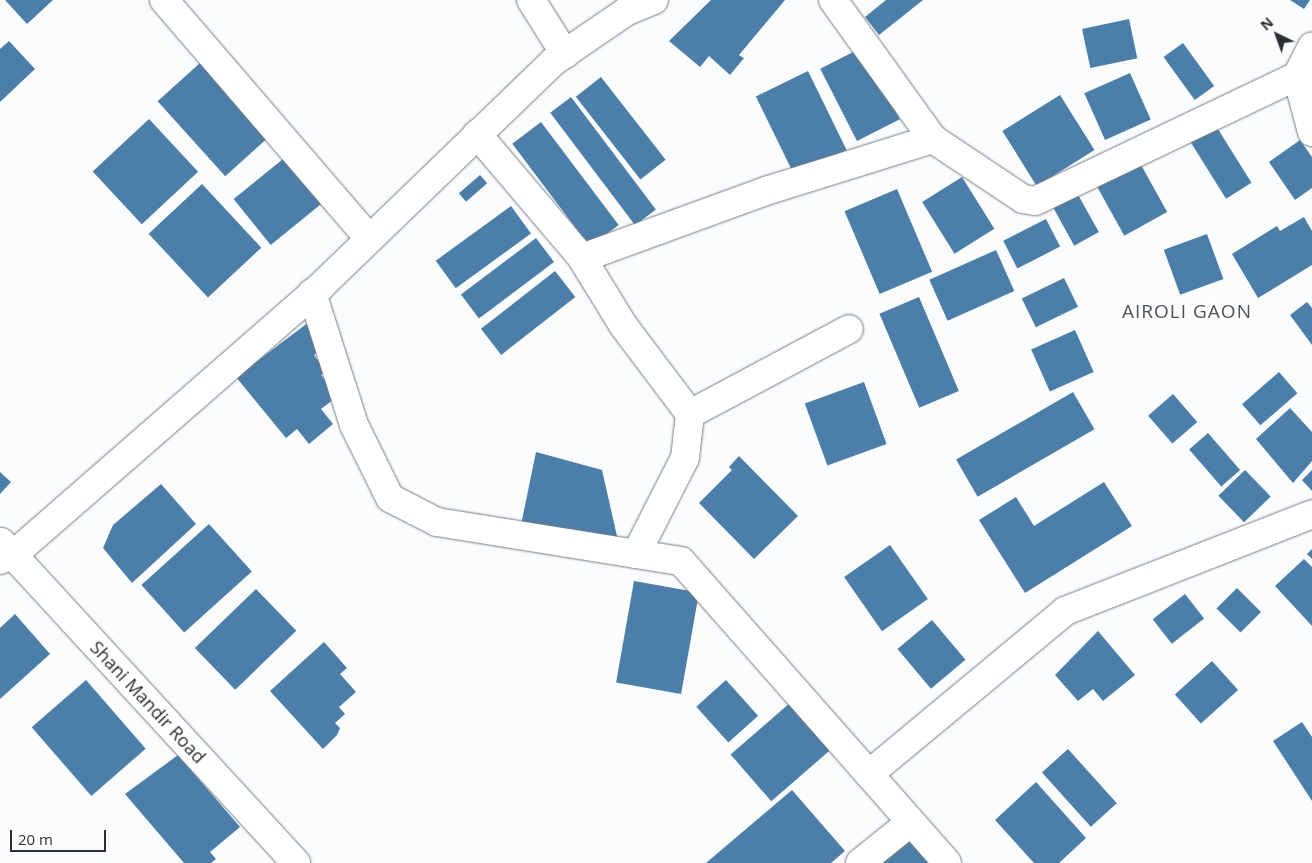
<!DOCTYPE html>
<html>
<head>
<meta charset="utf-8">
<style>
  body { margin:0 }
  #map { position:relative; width:1312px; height:863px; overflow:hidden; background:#fafcfd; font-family:"Open Sans",sans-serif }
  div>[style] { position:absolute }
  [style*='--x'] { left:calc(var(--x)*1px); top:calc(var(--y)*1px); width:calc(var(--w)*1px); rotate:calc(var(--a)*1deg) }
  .building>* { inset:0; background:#4b7ea9; transform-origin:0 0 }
  .roads { filter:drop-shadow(0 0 1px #757c83) drop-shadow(0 0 1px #757c83) }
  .minor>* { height:28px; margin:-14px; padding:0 14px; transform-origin:14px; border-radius:14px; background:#fff }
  span { translate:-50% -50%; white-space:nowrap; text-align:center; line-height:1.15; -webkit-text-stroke:4.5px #fff; paint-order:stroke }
  .street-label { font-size:18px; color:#2c2f32 }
  .neighbourhood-label { font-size:19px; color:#4b5258; letter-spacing:1px }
  .north { position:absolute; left:1252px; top:10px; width:50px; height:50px; -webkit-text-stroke:4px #fff; paint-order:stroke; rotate:318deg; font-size:14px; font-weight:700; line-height:20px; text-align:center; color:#2c2f32 }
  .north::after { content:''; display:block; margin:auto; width:18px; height:22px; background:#2c2f32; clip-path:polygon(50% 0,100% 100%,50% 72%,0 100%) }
  .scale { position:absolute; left:10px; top:830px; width:96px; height:22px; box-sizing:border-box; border:2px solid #2c2f32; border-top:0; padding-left:6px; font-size:15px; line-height:18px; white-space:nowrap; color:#2c2f32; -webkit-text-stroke:4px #fff; paint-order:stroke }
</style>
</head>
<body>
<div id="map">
  <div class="building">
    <div style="clip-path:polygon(5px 0,53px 0,27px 24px)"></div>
    <div style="clip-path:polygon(711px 0,785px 0,739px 55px,744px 58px,730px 75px,709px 56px,700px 67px,669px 41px)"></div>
    <div style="clip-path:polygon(886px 0,923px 0,879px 35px,865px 17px)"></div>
    <div style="clip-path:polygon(1290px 0,1310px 0,1304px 9px)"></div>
    <div style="left:1129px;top:19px;width:40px;height:48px;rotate:78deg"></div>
    <div style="clip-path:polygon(9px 41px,35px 69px,0 102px,0 49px)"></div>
    <div style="left:1183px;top:43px;width:53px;height:24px;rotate:54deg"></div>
    <div style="left:863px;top:47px;width:81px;height:48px;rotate:63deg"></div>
    <div style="left:200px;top:63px;width:101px;height:57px;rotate:48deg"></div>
    <div style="left:808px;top:71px;width:88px;height:58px;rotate:64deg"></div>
    <div style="left:1130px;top:73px;width:51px;height:50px;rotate:66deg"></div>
    <div style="left:601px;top:77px;width:105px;height:32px;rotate:52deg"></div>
    <div style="left:1060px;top:95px;width:65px;height:68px;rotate:58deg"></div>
    <div style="left:571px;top:97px;width:141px;height:26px;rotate:53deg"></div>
    <div style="left:149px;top:119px;width:72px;height:77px;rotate:47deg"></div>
    <div style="left:541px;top:122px;width:129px;height:36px;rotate:53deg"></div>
    <div style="left:1216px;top:126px;width:67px;height:30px;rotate:58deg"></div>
    <div style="clip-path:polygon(1300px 140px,1312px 157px,1312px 188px,1295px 200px,1269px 162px)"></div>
    <div style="left:288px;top:155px;width:59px;height:70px;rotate:51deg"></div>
    <div style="left:1140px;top:163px;width:56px;height:49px;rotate:61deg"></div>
    <div style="left:480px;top:175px;width:11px;height:28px;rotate:49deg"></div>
    <div style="left:962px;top:177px;width:61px;height:47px;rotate:58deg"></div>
    <div style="left:202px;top:184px;width:87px;height:73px;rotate:47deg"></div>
    <div style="left:897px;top:189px;width:90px;height:57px;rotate:67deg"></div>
    <div style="left:1076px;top:191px;width:47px;height:28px;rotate:61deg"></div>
    <div style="left:511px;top:206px;width:34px;height:93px;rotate:54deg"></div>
    <div style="clip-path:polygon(1304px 217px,1312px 231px,1312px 265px,1258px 298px,1232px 254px,1277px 226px,1280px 231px)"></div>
    <div style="left:1046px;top:219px;width:31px;height:48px;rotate:63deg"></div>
    <div style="left:1207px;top:234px;width:48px;height:46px;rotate:70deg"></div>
    <div style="left:536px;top:238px;width:30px;height:94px;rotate:53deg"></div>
    <div style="left:996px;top:250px;width:45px;height:73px;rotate:66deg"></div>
    <div style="left:555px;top:271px;width:33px;height:94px;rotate:52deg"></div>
    <div style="left:1064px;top:278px;width:32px;height:47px;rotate:64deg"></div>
    <div style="left:919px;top:297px;width:102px;height:43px;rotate:67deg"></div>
    <div style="clip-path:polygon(1307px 302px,1312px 308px,1312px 345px,1290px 315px)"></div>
    <div style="clip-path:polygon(309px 322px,327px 344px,314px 355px,326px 371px,321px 375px,338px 396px,321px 409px,333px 424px,309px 444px,297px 429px,286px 438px,236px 377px)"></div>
    <div style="left:1075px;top:330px;width:46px;height:48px;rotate:66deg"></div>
    <div style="left:1279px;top:372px;width:28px;height:49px;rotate:49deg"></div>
    <div style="left:864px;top:382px;width:66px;height:63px;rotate:70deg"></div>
    <div style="left:1073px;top:392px;width:43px;height:135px;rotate:60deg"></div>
    <div style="left:1173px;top:394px;width:37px;height:33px;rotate:49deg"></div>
    <div style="clip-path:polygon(1290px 408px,1312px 432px,1312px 461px,1293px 483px,1256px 439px)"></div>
    <div style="left:1208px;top:433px;width:49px;height:25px;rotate:49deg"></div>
    <div style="clip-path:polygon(536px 452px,602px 470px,619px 545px,521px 525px)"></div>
    <div style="clip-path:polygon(739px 456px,798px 516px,754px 559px,699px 503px,732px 470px,729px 467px)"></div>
    <div style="left:1245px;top:470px;width:37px;height:37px;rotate:46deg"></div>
    <div style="clip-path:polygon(1312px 470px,1312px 491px,1302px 480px)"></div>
    <div style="clip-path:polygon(0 472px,11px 482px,0 494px)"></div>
    <div style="clip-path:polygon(1104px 482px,1132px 526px,1025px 593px,979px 520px,1016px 497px,1034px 526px)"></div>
    <div style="clip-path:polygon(161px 484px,196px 524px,132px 583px,103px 548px,113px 525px)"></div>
    <div style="left:209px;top:524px;width:64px;height:91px;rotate:48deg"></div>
    <div style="left:890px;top:545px;width:66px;height:56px;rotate:55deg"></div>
    <div style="clip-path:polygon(1312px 549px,1312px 559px,1307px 554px)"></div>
    <div style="clip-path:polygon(1304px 559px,1312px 567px,1312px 626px,1275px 586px)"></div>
    <div style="left:634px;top:581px;width:66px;height:103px;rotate:10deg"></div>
    <div style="left:1237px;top:588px;width:34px;height:29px;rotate:45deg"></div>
    <div style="left:256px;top:589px;width:58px;height:85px;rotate:46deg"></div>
    <div style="left:1185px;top:594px;width:31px;height:41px;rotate:52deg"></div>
    <div style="clip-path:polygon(15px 614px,50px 654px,0 699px,0 628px)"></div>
    <div style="left:932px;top:620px;width:52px;height:45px;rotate:50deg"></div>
    <div style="clip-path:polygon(1098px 631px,1135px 675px,1103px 701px,1093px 689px,1078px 701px,1055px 675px)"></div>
    <div style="clip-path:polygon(324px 642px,347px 668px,340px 674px,356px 692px,339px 707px,345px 714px,335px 723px,340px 728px,337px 735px,323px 749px,270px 691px)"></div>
    <div style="left:1212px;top:661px;width:39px;height:50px;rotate:48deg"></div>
    <div style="left:86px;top:680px;width:91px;height:72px;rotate:49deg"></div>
    <div style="left:726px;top:680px;width:48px;height:40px;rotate:48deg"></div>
    <div style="left:791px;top:702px;width:62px;height:80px;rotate:49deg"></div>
    <div style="clip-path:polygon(1302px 722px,1312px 737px,1312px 801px,1273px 741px)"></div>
    <div style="left:1068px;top:749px;width:73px;height:35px;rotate:48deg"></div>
    <div style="clip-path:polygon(178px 755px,240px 827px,210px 852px,216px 859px,211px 863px,184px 863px,125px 794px)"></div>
    <div style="clip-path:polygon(1036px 782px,1086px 838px,1059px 863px,1034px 863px,995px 820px)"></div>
    <div style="clip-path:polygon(792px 790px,845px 851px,831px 863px,706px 863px)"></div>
    <div style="clip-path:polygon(916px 832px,941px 863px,878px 863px)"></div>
  </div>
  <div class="roads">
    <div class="minor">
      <div style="--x:164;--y:0;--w:314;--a:49.3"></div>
      <div style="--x:531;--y:0;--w:64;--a:57.8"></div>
      <div style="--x:833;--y:0;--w:171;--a:54.3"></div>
      <div style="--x:933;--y:139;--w:108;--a:33.7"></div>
      <div style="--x:1023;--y:199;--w:12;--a:9"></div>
      <div style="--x:1035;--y:201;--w:290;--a:-25.5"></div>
      <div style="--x:1297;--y:76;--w:33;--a:-63"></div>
      <div style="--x:1297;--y:76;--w:58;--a:75"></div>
      <div style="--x:477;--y:134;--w:162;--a:49.7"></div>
      <div style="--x:312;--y:293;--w:139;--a:72.3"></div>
      <div style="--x:354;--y:425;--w:81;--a:63.7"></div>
      <div style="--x:390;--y:498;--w:53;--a:27.1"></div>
      <div style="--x:437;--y:522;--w:247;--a:9.1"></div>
      <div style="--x:681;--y:561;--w:402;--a:48.6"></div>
      <div style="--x:690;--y:414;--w:180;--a:-28.1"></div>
      <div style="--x:1;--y:542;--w:436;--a:47.4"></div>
      <div style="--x:636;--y:554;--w:108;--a:-63"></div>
      <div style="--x:685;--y:458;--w:44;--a:-83.5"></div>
      <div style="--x:690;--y:414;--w:111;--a:-127"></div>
      <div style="--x:623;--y:325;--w:79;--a:-121.5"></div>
      <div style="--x:582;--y:258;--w:199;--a:-20"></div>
      <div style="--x:769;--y:190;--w:172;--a:-17.3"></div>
      <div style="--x:0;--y:560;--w:14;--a:-21"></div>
      <div style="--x:13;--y:555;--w:409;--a:-41.1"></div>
      <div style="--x:321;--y:286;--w:324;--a:-44"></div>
      <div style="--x:554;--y:61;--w:88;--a:-34.4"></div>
      <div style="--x:627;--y:11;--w:29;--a:-22"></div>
      <div style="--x:869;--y:774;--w:255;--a:-39.7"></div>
      <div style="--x:1065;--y:611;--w:265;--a:-21.4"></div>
      <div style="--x:860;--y:863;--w:65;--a:-38.8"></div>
    </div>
  </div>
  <div class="street-label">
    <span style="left:148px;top:702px;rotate:47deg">Shani Mandir Road</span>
  </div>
  <div class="neighbourhood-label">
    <span style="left:1187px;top:312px">AIROLI GAON</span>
  </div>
  <div class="north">N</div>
  <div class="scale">20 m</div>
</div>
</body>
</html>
